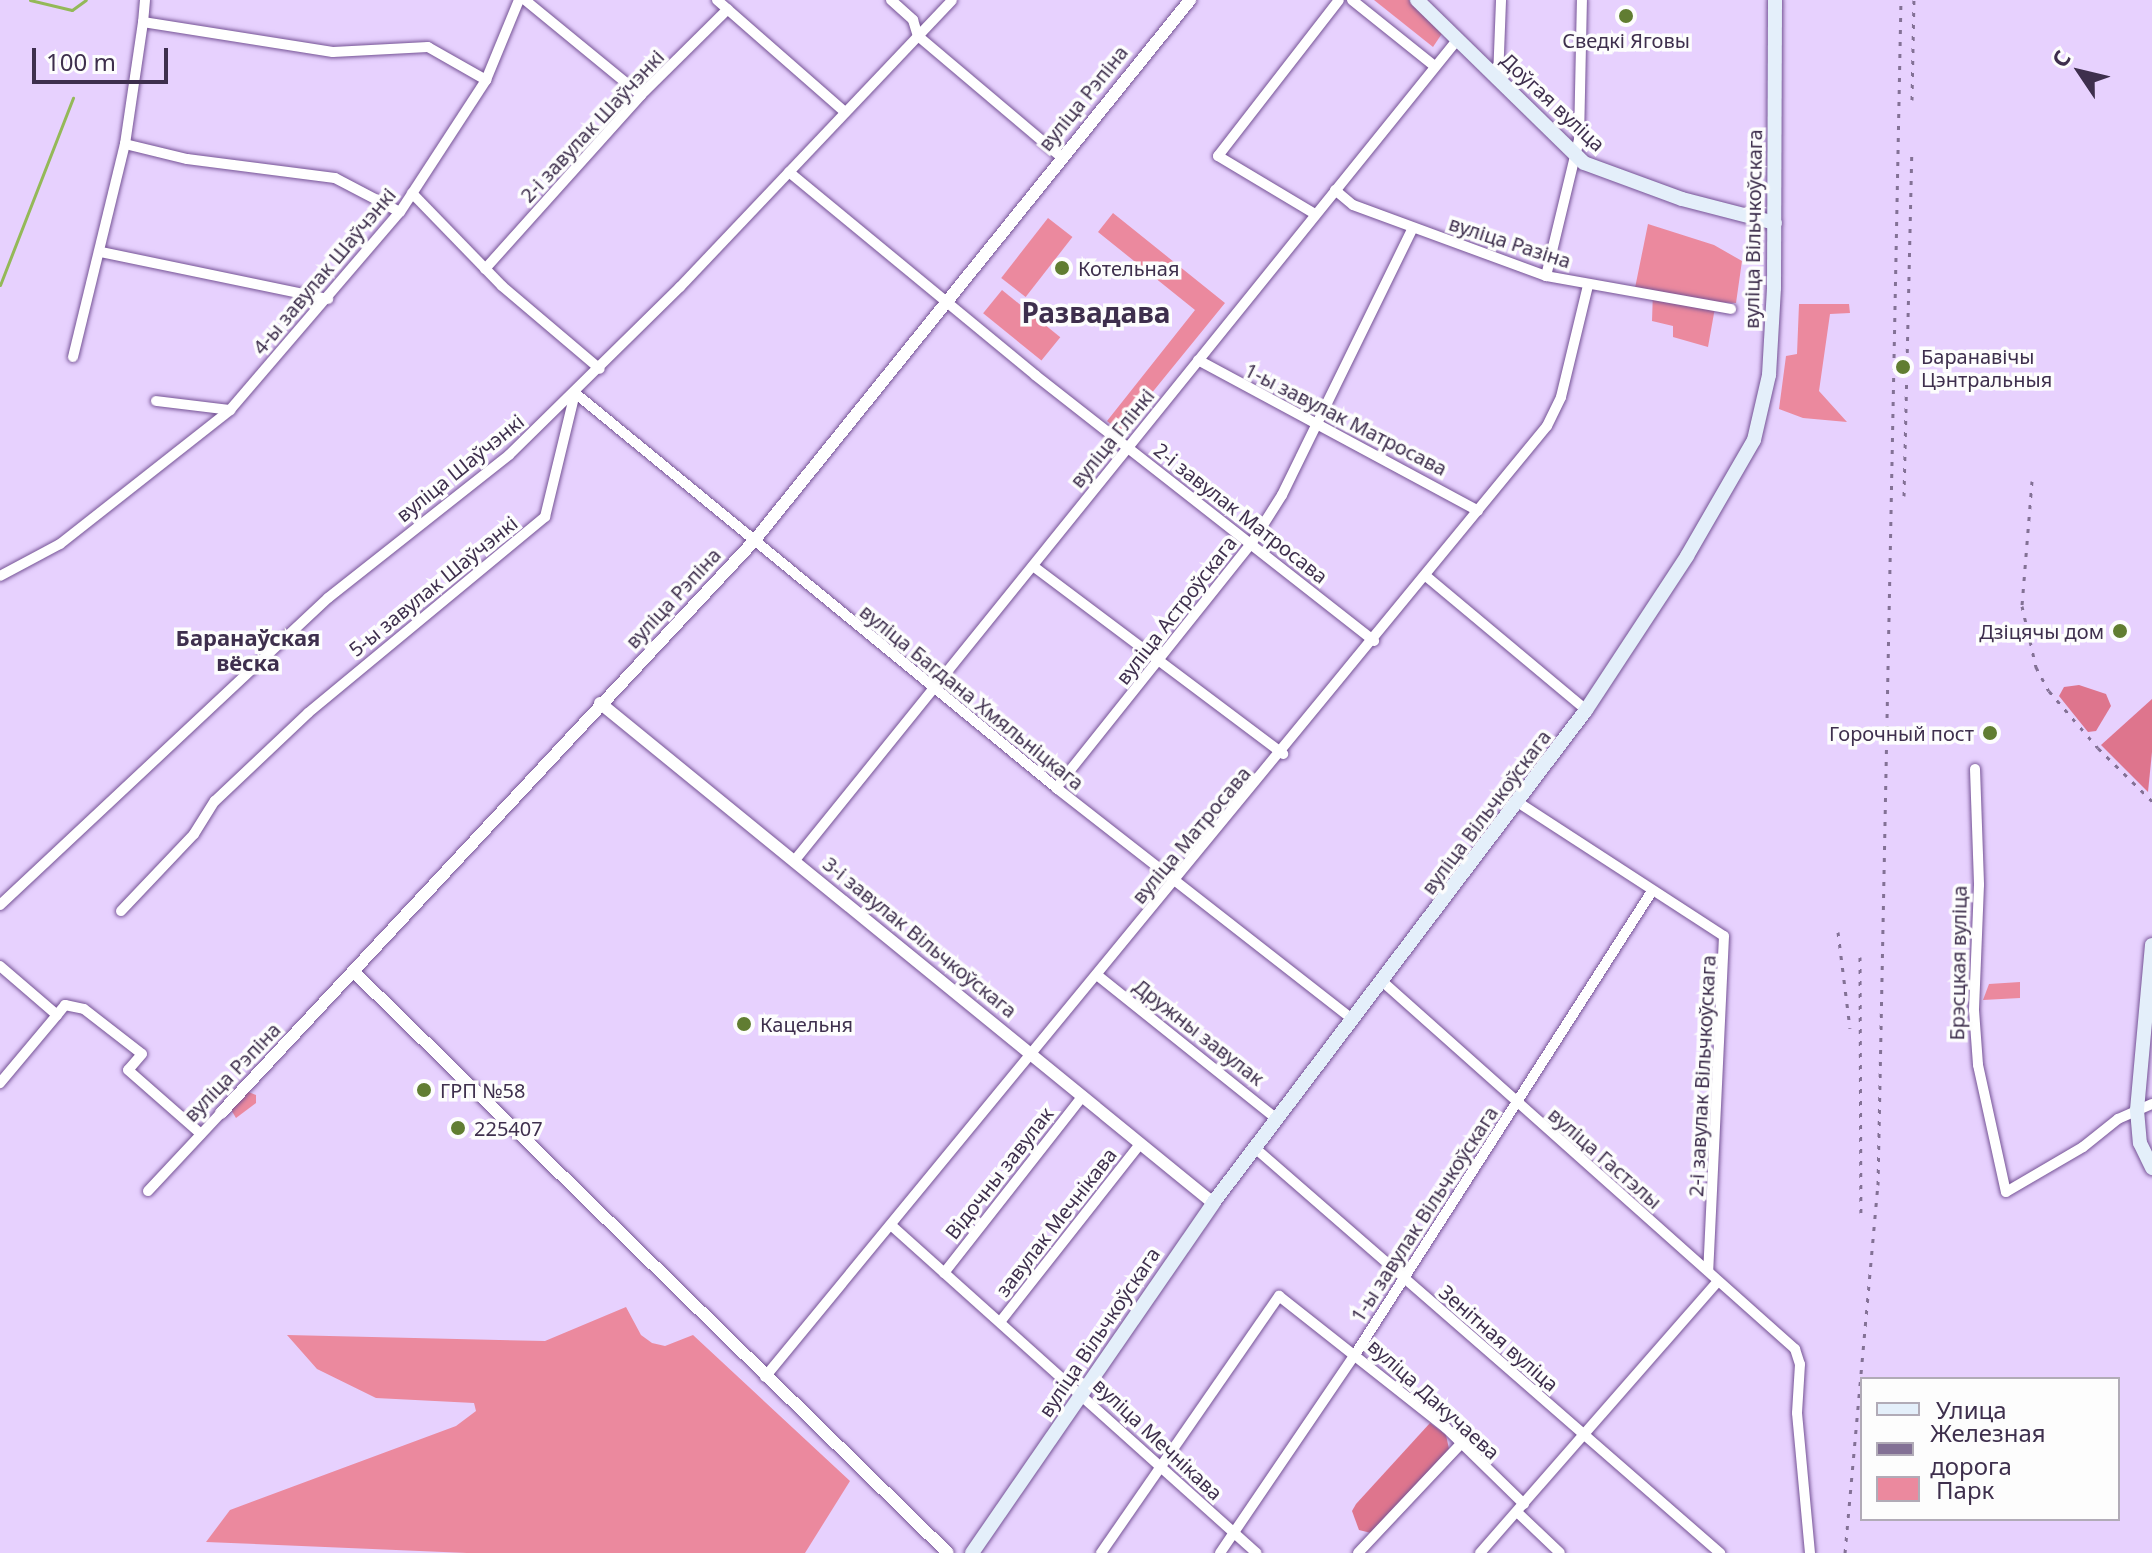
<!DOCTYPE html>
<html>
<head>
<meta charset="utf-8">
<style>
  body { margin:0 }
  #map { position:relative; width:2152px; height:1553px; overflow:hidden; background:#e7d1fe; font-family:"Noto Sans",sans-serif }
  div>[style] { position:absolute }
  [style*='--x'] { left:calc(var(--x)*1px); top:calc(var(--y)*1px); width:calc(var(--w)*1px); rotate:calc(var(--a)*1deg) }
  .green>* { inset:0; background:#eb899e; transform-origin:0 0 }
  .forest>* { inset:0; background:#de758d }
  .stream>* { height:3px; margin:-1.5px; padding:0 1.5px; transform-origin:1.5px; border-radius:1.5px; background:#94b958 }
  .roads { filter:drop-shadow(0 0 2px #755395) drop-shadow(0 0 2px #755395) }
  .minor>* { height:10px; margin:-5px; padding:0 5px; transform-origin:5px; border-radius:5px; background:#fff }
  .tertiary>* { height:12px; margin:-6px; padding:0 6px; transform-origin:6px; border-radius:6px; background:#fff }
  .secondary>* { height:14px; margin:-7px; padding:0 7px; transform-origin:7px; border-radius:7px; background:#e4effa }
  .rail>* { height:3px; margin-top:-1.5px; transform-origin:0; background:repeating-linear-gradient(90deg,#837195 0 4px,transparent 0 12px) }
  .dots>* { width:22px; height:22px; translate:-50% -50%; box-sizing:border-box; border:4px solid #fdfdfd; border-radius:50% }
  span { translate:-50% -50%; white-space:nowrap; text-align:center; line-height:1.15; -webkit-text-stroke:7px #fdfdfd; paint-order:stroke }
  .poi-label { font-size:20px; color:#3e2f4d }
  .left { translate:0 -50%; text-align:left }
  .right { translate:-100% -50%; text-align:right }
  .street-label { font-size:20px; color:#3e2f4d }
  .neighbourhood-label { font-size:22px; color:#3e2f4d; font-weight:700 }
  .district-label { font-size:28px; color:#3e2f4d; font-weight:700 }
  .legend { position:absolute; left:1860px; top:1377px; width:260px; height:144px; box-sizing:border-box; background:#fdfdfd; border:2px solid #b1abb7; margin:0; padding:10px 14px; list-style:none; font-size:24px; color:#3e2f4d }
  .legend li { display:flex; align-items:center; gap:16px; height:40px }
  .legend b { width:40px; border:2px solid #b1abb7 }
  .north { position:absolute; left:2040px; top:32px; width:80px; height:80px; -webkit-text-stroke:6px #fdfdfd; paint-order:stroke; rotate:305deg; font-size:22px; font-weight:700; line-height:32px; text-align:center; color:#3e2f4d }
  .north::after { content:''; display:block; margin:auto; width:28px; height:36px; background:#3e2f4d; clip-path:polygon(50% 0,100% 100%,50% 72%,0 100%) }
  .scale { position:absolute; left:32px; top:48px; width:136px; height:36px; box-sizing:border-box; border:4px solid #3e2f4d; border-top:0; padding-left:10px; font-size:24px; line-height:28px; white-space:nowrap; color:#3e2f4d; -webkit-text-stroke:6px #fdfdfd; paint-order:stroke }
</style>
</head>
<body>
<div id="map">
  <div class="green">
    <div style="clip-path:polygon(1374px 0,1409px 0,1443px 32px,1433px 47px)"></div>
    <div style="clip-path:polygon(1113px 213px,1225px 303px,1120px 432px,1107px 421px,1195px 310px,1098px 232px)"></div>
    <div style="left:1048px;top:218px;width:31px;height:76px;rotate:38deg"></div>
    <div style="clip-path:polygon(1648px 224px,1714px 245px,1742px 261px,1736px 303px,1716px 302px,1708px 347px,1673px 337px,1673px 326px,1652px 321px,1653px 291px,1635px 288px)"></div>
    <div style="left:1002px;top:290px;width:75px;height:30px;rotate:39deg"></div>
    <div style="clip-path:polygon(1799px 304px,1849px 304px,1850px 313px,1830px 314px,1819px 391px,1847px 422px,1803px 418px,1779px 409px,1786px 356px,1797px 354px)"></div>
    <div style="clip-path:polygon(2020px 982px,2020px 998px,1983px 1000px,1989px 984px)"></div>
    <div style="clip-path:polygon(246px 1091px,256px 1095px,256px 1103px,236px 1118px,230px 1108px)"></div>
    <div style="clip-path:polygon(626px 1307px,641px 1335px,652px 1343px,665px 1346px,693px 1335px,850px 1481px,805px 1553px,467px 1553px,206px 1542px,230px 1510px,456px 1426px,476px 1411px,474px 1403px,376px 1398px,317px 1369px,287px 1335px,545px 1341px)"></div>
  </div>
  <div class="forest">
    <div style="clip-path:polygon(2079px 685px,2106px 694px,2111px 706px,2096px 731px,2088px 732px,2059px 696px,2064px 687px)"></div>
    <div style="clip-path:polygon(2152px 699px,2152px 752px,2148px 792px,2101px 745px)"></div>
    <div style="clip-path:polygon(1430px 1423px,1446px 1435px,1449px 1449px,1371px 1533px,1359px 1530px,1352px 1511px,1356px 1504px)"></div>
  </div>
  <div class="stream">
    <div style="--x:30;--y:0;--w:43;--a:13.4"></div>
    <div style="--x:72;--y:10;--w:17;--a:-36"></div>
    <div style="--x:0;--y:285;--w:201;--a:-68.7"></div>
  </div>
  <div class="roads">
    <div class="minor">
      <div style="--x:145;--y:0;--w:22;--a:95"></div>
      <div style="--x:143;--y:22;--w:192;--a:9"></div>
      <div style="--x:333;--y:52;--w:95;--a:-3"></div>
      <div style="--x:428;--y:47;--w:67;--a:29.6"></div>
      <div style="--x:525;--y:0;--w:150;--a:39.3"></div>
      <div style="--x:717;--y:0;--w:170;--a:41.2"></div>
      <div style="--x:891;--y:0;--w:30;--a:42"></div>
      <div style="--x:913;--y:20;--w:17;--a:73"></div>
      <div style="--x:918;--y:36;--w:187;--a:40.2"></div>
      <div style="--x:1352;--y:0;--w:104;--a:38.7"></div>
      <div style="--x:1498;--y:79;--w:79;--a:-87.8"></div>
      <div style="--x:125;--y:144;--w:64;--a:13.6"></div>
      <div style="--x:187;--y:159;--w:149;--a:7.3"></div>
      <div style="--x:335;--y:178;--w:73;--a:27.6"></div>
      <div style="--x:789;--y:172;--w:319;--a:39.5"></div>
      <div style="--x:1035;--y:375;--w:431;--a:38.1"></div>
      <div style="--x:1335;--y:190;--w:23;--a:40"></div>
      <div style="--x:1353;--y:205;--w:206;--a:20.2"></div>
      <div style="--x:1546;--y:276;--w:188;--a:10.1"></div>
      <div style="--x:412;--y:193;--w:129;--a:45.9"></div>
      <div style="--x:502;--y:286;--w:128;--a:40.3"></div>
      <div style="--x:1315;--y:214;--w:113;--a:-149.1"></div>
      <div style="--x:1218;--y:156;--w:197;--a:-52.2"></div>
      <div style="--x:101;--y:252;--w:232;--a:11.7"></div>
      <div style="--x:485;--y:269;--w:234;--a:-48.1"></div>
      <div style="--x:641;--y:95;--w:122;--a:-44.7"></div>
      <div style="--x:1546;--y:276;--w:140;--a:-76.4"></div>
      <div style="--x:1579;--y:140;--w:140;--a:-88.8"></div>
      <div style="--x:73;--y:357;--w:219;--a:-76.3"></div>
      <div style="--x:125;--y:144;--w:123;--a:-81.6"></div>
      <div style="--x:1198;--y:360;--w:318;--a:28.3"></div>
      <div style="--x:156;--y:401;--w:75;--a:6.9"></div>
      <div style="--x:230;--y:410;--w:261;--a:-49.4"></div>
      <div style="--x:400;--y:212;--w:158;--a:-56.9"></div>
      <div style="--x:486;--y:80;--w:87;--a:-67.6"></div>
      <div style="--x:1033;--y:566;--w:313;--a:36.9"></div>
      <div style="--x:0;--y:576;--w:68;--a:-28.1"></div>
      <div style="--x:60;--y:544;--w:216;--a:-38.2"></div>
      <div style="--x:1426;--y:576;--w:209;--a:39.9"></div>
      <div style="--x:1975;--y:769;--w:116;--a:88"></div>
      <div style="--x:1979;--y:885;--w:125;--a:92.3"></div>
      <div style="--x:1974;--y:1010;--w:55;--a:85.8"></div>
      <div style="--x:1978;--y:1065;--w:130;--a:77.6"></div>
      <div style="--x:2006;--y:1192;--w:89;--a:-30.3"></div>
      <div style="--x:2083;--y:1147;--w:45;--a:-38.7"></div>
      <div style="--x:2118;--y:1119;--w:37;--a:-24"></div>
      <div style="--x:1056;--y:788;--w:312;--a:-51.4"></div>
      <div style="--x:1251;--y:544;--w:58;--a:-57.7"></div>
      <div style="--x:1282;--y:495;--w:297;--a:-63.9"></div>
      <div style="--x:1519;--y:803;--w:244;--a:33"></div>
      <div style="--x:1724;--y:936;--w:335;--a:92.7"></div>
      <div style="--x:795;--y:860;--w:1055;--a:-51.08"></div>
      <div style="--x:0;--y:905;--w:449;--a:-43.1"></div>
      <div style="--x:328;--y:598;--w:231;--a:-38.3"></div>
      <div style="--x:509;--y:455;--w:240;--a:-44.5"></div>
      <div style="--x:680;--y:287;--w:395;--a:-46.5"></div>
      <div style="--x:121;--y:911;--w:106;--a:-46.5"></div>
      <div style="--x:194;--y:834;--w:39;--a:-58"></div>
      <div style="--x:215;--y:801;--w:128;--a:-43.4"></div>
      <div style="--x:308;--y:713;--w:308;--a:-39.6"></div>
      <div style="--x:545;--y:517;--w:128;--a:-76.4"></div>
      <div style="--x:575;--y:393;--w:626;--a:39.36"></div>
      <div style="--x:1059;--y:790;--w:373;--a:38"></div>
      <div style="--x:0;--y:966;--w:75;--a:40.7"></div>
      <div style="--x:57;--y:1015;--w:89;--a:130"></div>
      <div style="--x:1097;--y:975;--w:231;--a:38.7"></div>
      <div style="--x:1383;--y:982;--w:552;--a:41.69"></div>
      <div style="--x:1795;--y:1349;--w:16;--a:72"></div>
      <div style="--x:1800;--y:1364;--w:49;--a:93.5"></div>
      <div style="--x:1797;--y:1413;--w:141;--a:84.7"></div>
      <div style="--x:57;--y:1015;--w:13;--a:-51"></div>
      <div style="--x:65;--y:1005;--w:19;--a:12"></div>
      <div style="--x:84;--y:1009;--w:73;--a:37.8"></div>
      <div style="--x:142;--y:1054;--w:21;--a:131"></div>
      <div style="--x:128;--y:1070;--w:97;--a:41.2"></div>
      <div style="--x:1255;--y:1148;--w:617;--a:41.05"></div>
      <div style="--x:148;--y:1191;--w:107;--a:-46.9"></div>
      <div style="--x:891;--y:1225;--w:491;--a:41.9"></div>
      <div style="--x:944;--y:1273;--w:225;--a:-51.9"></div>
      <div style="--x:1000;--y:1322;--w:226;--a:-51.8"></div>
      <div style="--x:765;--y:1377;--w:1231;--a:-50.57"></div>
      <div style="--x:1547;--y:426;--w:32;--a:-64"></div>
      <div style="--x:1561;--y:397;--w:115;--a:-76.4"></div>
      <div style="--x:1517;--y:1512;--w:59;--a:43.6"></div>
      <div style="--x:1101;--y:1553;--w:313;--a:-55.3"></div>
      <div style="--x:1279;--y:1296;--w:213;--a:38.3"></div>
      <div style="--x:1446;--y:1428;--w:109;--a:44.3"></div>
      <div style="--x:1220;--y:1553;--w:242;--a:-55.8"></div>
      <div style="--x:1356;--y:1353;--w:549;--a:-57.35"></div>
      <div style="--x:1358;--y:1553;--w:147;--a:-46.7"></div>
      <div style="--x:1480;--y:1553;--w:361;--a:-48.8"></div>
    </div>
    <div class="tertiary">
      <div style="--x:600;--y:703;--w:791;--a:39.2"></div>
      <div style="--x:355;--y:973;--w:829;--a:44.37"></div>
      <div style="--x:221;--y:1113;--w:782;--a:-47.02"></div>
      <div style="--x:754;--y:541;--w:695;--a:-51.13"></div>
    </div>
    <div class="secondary">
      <div style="--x:1417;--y:0;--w:233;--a:44.3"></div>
      <div style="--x:1584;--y:163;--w:104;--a:20.2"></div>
      <div style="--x:1682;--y:199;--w:96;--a:14.5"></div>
      <div style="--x:2152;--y:945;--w:166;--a:95.2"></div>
      <div style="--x:2137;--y:1110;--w:33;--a:85"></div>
      <div style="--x:2140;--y:1143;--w:28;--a:64"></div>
      <div style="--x:972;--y:1553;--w:425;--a:-55.4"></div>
      <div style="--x:1213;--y:1203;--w:618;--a:-52.89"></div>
      <div style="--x:1586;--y:710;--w:184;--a:-56.7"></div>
      <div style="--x:1687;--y:556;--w:134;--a:-60"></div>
      <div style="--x:1754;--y:440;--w:67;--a:-77"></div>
      <div style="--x:1769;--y:375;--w:87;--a:-86.7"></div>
      <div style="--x:1774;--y:288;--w:288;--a:-89.8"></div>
    </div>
  </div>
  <div class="rail">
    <div style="--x:1912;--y:100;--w:100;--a:-88.9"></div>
    <div style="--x:2032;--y:481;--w:125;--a:94.6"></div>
    <div style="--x:2022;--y:606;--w:63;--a:77.1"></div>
    <div style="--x:2036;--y:667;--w:27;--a:62"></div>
    <div style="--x:2049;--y:691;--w:75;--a:49.3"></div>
    <div style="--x:2098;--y:748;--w:76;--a:44.5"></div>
    <div style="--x:1904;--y:496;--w:344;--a:-88.7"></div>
    <div style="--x:1838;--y:932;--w:97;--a:82.9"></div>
    <div style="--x:1860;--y:957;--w:256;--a:89.8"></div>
    <div style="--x:1845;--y:1553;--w:369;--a:-84.9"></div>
    <div style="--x:1878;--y:1185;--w:1185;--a:-88.89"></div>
  </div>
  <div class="dots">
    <div style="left:1626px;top:16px;background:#617d32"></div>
    <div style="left:1062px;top:268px;background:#617d32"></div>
    <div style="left:1903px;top:367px;background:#617d32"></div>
    <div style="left:2120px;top:631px;background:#617d32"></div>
    <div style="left:1990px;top:733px;background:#617d32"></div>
    <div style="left:744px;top:1024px;background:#617d32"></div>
    <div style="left:424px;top:1090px;background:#617d32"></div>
    <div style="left:458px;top:1128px;background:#617d32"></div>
  </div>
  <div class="poi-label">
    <span style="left:1626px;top:40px">Сведкі Яговы</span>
    <span class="left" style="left:1078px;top:268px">Котельная</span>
    <span class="left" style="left:1921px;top:368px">Баранавічы<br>Цэнтральныя</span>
    <span class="right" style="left:2104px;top:631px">Дзіцячы дом</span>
    <span class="right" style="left:1974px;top:733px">Горочный пост</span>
    <span class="left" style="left:760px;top:1024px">Кацельня</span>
    <span class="left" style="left:440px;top:1090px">ГРП №58</span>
    <span class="left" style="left:474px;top:1128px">225407</span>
  </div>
  <div class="street-label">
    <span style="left:1083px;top:98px;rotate:-51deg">вуліца Рэпіна</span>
    <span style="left:1553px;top:102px;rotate:43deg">Доўгая вуліца</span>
    <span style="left:592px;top:126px;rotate:-47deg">2-і завулак Шаўчэнкі</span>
    <span style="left:1753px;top:229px;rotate:-89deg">вуліца Вільчкоўскага</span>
    <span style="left:1510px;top:242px;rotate:18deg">вуліца Разіна</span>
    <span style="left:324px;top:271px;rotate:-50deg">4-ы завулак Шаўчэнкі</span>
    <span style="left:1346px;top:419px;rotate:27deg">1-ы завулак Матросава</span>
    <span style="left:1112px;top:438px;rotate:-51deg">вуліца Глінкі</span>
    <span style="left:460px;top:468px;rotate:-39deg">вуліца Шаўчэнкі</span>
    <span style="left:1241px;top:513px;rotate:38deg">2-і завулак Матросава</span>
    <span style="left:433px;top:586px;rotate:-39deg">5-ы завулак Шаўчэнкі</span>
    <span style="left:673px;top:598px;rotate:-47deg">вуліца Рэпіна</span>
    <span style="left:1176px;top:610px;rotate:-52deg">вуліца Астроўскага</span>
    <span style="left:972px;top:697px;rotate:39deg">вуліца Багдана Хмяльніцкага</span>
    <span style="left:1486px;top:812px;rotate:-53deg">вуліца Вільчкоўскага</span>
    <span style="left:1191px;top:835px;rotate:-50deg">вуліца Матросава</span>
    <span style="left:920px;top:937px;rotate:39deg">3-і завулак Вільчкоўскага</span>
    <span style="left:1958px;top:963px;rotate:-89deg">Брэсцкая вуліца</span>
    <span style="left:1199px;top:1032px;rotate:38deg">Дружны завулак</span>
    <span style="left:232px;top:1072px;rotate:-46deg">вуліца Рэпіна</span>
    <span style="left:1702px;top:1076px;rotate:-87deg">2-і завулак Вільчкоўскага</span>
    <span style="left:1605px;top:1158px;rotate:41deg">вуліца Гастэлы</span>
    <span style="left:999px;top:1173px;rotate:-52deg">Відочны завулак</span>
    <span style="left:1424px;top:1214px;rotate:-57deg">1-ы завулак Вільчкоўскага</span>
    <span style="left:1056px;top:1222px;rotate:-52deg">завулак Мечнікава</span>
    <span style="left:1099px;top:1332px;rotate:-56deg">вуліца Вільчкоўскага</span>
    <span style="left:1499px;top:1338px;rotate:41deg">Зенітная вуліца</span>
    <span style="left:1434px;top:1399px;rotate:42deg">вуліца Дакучаева</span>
    <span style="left:1158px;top:1439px;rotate:43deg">вуліца Мечнікава</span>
  </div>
  <div class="neighbourhood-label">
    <span style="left:248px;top:650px">Баранаўская<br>вёска</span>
  </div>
  <div class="district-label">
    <span style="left:1096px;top:312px">Развадава</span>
  </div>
  <ul class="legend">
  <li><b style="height:10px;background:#e4effa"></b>Улица</li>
  <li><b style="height:10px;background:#837195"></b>Железная дорога</li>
  <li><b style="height:22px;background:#eb899e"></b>Парк</li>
  </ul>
  <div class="north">С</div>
  <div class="scale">100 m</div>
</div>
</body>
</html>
